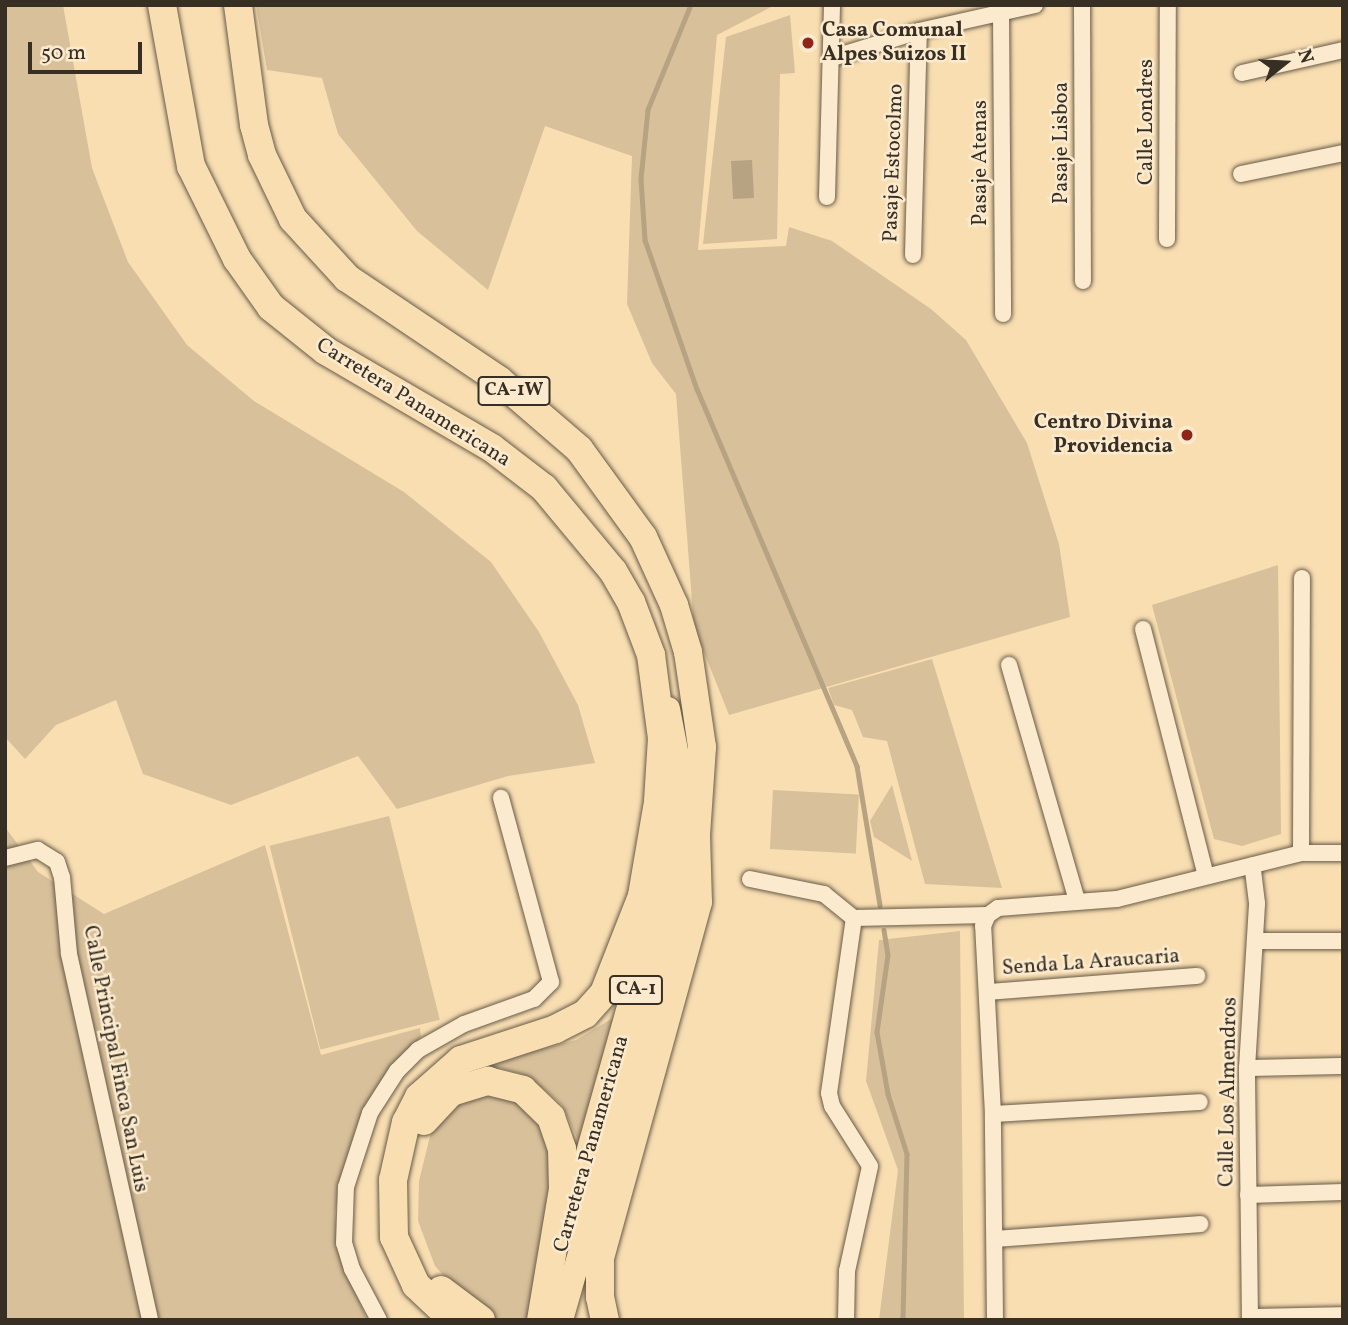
<!DOCTYPE html>
<html>
<head>
<meta charset="utf-8">
<style>
  body { margin:0 }
  #map { position:relative; width:1348px; height:1325px; overflow:hidden; background:#f9deb2; font-family:Vollkorn,serif }
  div>[style] { position:absolute }
  [style*='--x'] { left:calc(var(--x)*1px); top:calc(var(--y)*1px); width:calc(var(--w)*1px); rotate:calc(var(--a)*1deg) }
  .green>* { inset:0; background:#d8c09a; transform-origin:0 0 }
  .water>* { inset:0; background:#b7a282; transform-origin:0 0 }
  .stream>* { height:4.5px; margin:-2.25px; padding:0 2.25px; transform-origin:2.25px; border-radius:2.25px; background:#b7a282 }
  .roads { filter:drop-shadow(0 0 2px #685b48) drop-shadow(0 0 2px #685b48) }
  .street>* { height:16px; margin:-8px; padding:0 8px; transform-origin:8px; border-radius:8px; background:#fbeacd }
  .primary>* { height:24px; margin:-12px; padding:0 12px; transform-origin:12px; border-radius:12px; background:#f9deb2 }
  .highway>* { height:28px; margin:-14px; padding:0 14px; transform-origin:14px; border-radius:14px; background:#f9deb2 }
  .dots>* { width:19px; height:19px; translate:-50% -50%; box-sizing:border-box; border:4px solid #fbeacd; border-radius:50% }
  span { translate:-50% -50%; white-space:nowrap; text-align:center; line-height:1.15; -webkit-text-stroke:5px #fbeacd; paint-order:stroke }
  .shield-label span { padding:2px 5px; background:#fbeacd; border:2px solid; border-radius:5px; -webkit-text-stroke-width:0 }
  .shield-label { font-size:19px; color:#382f24; font-weight:700 }
  .poi-label { font-size:21px; color:#382f24; font-weight:700 }
  .left { translate:0 -50%; text-align:left }
  .right { translate:-100% -50%; text-align:right }
  .street-label { font-size:21px; color:#382f24 }
  .frame { position:absolute; inset:0; border:7px solid #382f24; pointer-events:none }
  .north { position:absolute; left:1250px; top:28px; width:70px; height:70px; -webkit-text-stroke:5px #fbeacd; paint-order:stroke; rotate:72deg; font-size:19px; font-weight:700; line-height:28px; text-align:center; color:#382f24 }
  .north::after { content:''; display:block; margin:auto; width:24px; height:32px; background:#382f24; clip-path:polygon(50% 0,100% 100%,50% 72%,0 100%) }
  .scale { position:absolute; left:28px; top:42px; width:114px; height:32px; box-sizing:border-box; border:4px solid #382f24; border-top:0; padding-left:9px; font-size:21px; line-height:24px; white-space:nowrap; color:#382f24; -webkit-text-stroke:5px #fbeacd; paint-order:stroke }
</style>
</head>
<body>
<div id="map">
  <div class="green">
    <div style="clip-path:polygon(5px 5px,63px 5px,92px 168px,128px 262px,187px 345px,254px 401px,404px 492px,491px 562px,539px 632px,578px 705px,595px 763px,508px 776px,397px 809px,358px 756px,231px 805px,143px 774px,116px 700px,56px 725px,25px 759px,5px 737px)"></div>
    <div style="clip-path:polygon(256px 5px,775px 5px,717px 35px,698px 250px,786px 246px,789px 227px,832px 241px,931px 309px,966px 340px,1027px 443px,1059px 544px,1070px 617px,729px 715px,694px 627px,676px 394px,652px 363px,627px 304px,632px 156px,545px 126px,488px 290px,417px 231px,338px 134px,322px 78px,267px 70px)"></div>
    <div style="clip-path:polygon(790px 15px,795px 73px,780px 74px,777px 239px,703px 244px,726px 37px)"></div>
    <div style="clip-path:polygon(1278px 565px,1281px 834px,1242px 846px,1214px 839px,1152px 605px)"></div>
    <div style="clip-path:polygon(932px 659px,1002px 888px,925px 884px,887px 741px,863px 737px,852px 710px,834px 705px,828px 688px)"></div>
    <div style="clip-path:polygon(892px 785px,912px 861px,874px 837px,870px 821px)"></div>
    <div style="left:773px;top:790px;width:86px;height:59px;rotate:3deg"></div>
    <div style="left:389px;top:816px;width:210px;height:123px;rotate:76deg"></div>
    <div style="clip-path:polygon(5px 827px,38px 872px,104px 914px,265px 845px,321px 1055px,420px 1028px,421px 1037px,387px 1075px,356px 1129px,341px 1177px,335px 1213px,338px 1248px,367px 1320px,5px 1320px)"></div>
    <div style="clip-path:polygon(960px 931px,964px 1320px,879px 1320px,898px 1170px,866px 1081px,879px 940px)"></div>
    <div style="clip-path:polygon(613px 1018px,579px 1142px,562px 1105px,545px 1090px,525px 1075px,501px 1068px,485px 1070px,481px 1065px,576px 1040px)"></div>
    <div style="clip-path:polygon(500px 1092px,533px 1110px,556px 1153px,546px 1229px,535px 1265px,532px 1320px,496px 1320px,464px 1298px,435px 1266px,418px 1221px,419px 1181px,433px 1124px,441px 1114px,473px 1094px)"></div>
  </div>
  <div class="water">
    <div style="left:752px;top:160px;width:38px;height:21px;rotate:87deg"></div>
  </div>
  <div class="stream">
    <div style="--x:691;--y:5;--w:113;--a:112.3"></div>
    <div style="--x:648;--y:110;--w:69;--a:95.8"></div>
    <div style="--x:641;--y:179;--w:61;--a:86.2"></div>
    <div style="--x:645;--y:240;--w:158;--a:70.8"></div>
    <div style="--x:697;--y:389;--w:410;--a:67"></div>
    <div style="--x:857;--y:766;--w:141;--a:80.6"></div>
    <div style="--x:884;--y:930;--w:25;--a:81"></div>
    <div style="--x:888;--y:955;--w:78;--a:98.1"></div>
    <div style="--x:877;--y:1032;--w:63;--a:79.9"></div>
    <div style="--x:888;--y:1094;--w:63;--a:72.4"></div>
    <div style="--x:907;--y:1154;--w:166;--a:91.4"></div>
  </div>
  <div class="roads">
    <div class="street">
      <div style="--x:1082;--y:5;--w:276;--a:89.8"></div>
      <div style="--x:1001;--y:13;--w:301;--a:89.6"></div>
      <div style="--x:832;--y:58;--w:91;--a:-17.2"></div>
      <div style="--x:919;--y:31;--w:119;--a:-12.6"></div>
      <div style="--x:1242;--y:73;--w:104;--a:-12.8"></div>
      <div style="--x:1241;--y:174;--w:104;--a:-11.6"></div>
      <div style="--x:827;--y:197;--w:192;--a:-88.5"></div>
      <div style="--x:1167;--y:239;--w:234;--a:-89.8"></div>
      <div style="--x:913;--y:255;--w:224;--a:-88.5"></div>
      <div style="--x:1143;--y:629;--w:255;--a:75.7"></div>
      <div style="--x:1009;--y:665;--w:245;--a:73.9"></div>
      <div style="--x:1301;--y:853;--w:275;--a:-89.8"></div>
      <div style="--x:5;--y:858;--w:34;--a:-14"></div>
      <div style="--x:38;--y:850;--w:22;--a:32"></div>
      <div style="--x:57;--y:862;--w:16;--a:72"></div>
      <div style="--x:62;--y:877;--w:77;--a:84.8"></div>
      <div style="--x:69;--y:954;--w:375;--a:77.5"></div>
      <div style="--x:750;--y:879;--w:76;--a:11.5"></div>
      <div style="--x:824;--y:894;--w:38;--a:39"></div>
      <div style="--x:854;--y:918;--w:134;--a:-1.3"></div>
      <div style="--x:1255;--y:941;--w:88;--a:0"></div>
      <div style="--x:988;--y:992;--w:210;--a:-4.4"></div>
      <div style="--x:1247;--y:1068;--w:96;--a:-1.2"></div>
      <div style="--x:993;--y:1114;--w:207;--a:-3.3"></div>
      <div style="--x:1248;--y:1195;--w:95;--a:-1.8"></div>
      <div style="--x:996;--y:1239;--w:205;--a:-4.2"></div>
      <div style="--x:1250;--y:1317;--w:93;--a:-1.2"></div>
      <div style="--x:379;--y:1320;--w:58;--a:-117.9"></div>
      <div style="--x:352;--y:1269;--w:27;--a:-107"></div>
      <div style="--x:344;--y:1243;--w:56;--a:-88"></div>
      <div style="--x:346;--y:1187;--w:78;--a:-72"></div>
      <div style="--x:370;--y:1113;--w:50;--a:-57.3"></div>
      <div style="--x:397;--y:1071;--w:30;--a:-45"></div>
      <div style="--x:418;--y:1050;--w:53;--a:-29.5"></div>
      <div style="--x:464;--y:1024;--w:74;--a:-19.7"></div>
      <div style="--x:534;--y:999;--w:24;--a:-45"></div>
      <div style="--x:551;--y:982;--w:191;--a:-105.2"></div>
      <div style="--x:846;--y:1320;--w:49;--a:-88.8"></div>
      <div style="--x:847;--y:1271;--w:107;--a:-77.6"></div>
      <div style="--x:870;--y:1166;--w:71;--a:-122.3"></div>
      <div style="--x:832;--y:1106;--w:13;--a:-103"></div>
      <div style="--x:829;--y:1093;--w:177;--a:-81.9"></div>
      <div style="--x:995;--y:1320;--w:206;--a:-90.6"></div>
      <div style="--x:993;--y:1114;--w:188;--a:-93"></div>
      <div style="--x:983;--y:926;--w:12;--a:-66"></div>
      <div style="--x:988;--y:915;--w:12;--a:-35"></div>
      <div style="--x:998;--y:908;--w:119;--a:-4.3"></div>
      <div style="--x:1117;--y:899;--w:190;--a:-14"></div>
      <div style="--x:1301;--y:853;--w:42;--a:0"></div>
      <div style="--x:1250;--y:1320;--w:252;--a:-90.7"></div>
      <div style="--x:1247;--y:1068;--w:165;--a:-86.5"></div>
      <div style="--x:1257;--y:903;--w:38;--a:-97"></div>
    </div>
    <div class="primary">
      <div style="--x:566;--y:1231;--w:388;--a:-74.3"></div>
      <div style="--x:671;--y:857;--w:91;--a:-85"></div>
      <div style="--x:679;--y:766;--w:58;--a:-100.9"></div>
      <div style="--x:561;--y:1320;--w:475;--a:-74.1"></div>
    </div>
    <div class="highway">
      <div style="--x:162;--y:5;--w:164;--a:79.8"></div>
      <div style="--x:191;--y:166;--w:104;--a:63.7"></div>
      <div style="--x:237;--y:259;--w:59;--a:54.7"></div>
      <div style="--x:271;--y:307;--w:70;--a:38.7"></div>
      <div style="--x:326;--y:351;--w:192;--a:30.3"></div>
      <div style="--x:492;--y:448;--w:66;--a:37.6"></div>
      <div style="--x:544;--y:488;--w:108;--a:50.3"></div>
      <div style="--x:613;--y:571;--w:36;--a:60"></div>
      <div style="--x:631;--y:602;--w:57;--a:69.3"></div>
      <div style="--x:651;--y:655;--w:84;--a:82.5"></div>
      <div style="--x:662;--y:738;--w:64;--a:93.6"></div>
      <div style="--x:658;--y:802;--w:95;--a:99.7"></div>
      <div style="--x:642;--y:896;--w:104;--a:111.4"></div>
      <div style="--x:604;--y:993;--w:28;--a:132"></div>
      <div style="--x:585;--y:1014;--w:33;--a:153"></div>
      <div style="--x:556;--y:1029;--w:100;--a:161.9"></div>
      <div style="--x:461;--y:1060;--w:56;--a:138.6"></div>
      <div style="--x:419;--y:1097;--w:28;--a:117"></div>
      <div style="--x:406;--y:1122;--w:59;--a:102.6"></div>
      <div style="--x:393;--y:1180;--w:57;--a:89"></div>
      <div style="--x:394;--y:1237;--w:53;--a:65.4"></div>
      <div style="--x:416;--y:1285;--w:51;--a:43.4"></div>
      <div style="--x:238;--y:5;--w:121;--a:82.4"></div>
      <div style="--x:254;--y:125;--w:31;--a:75"></div>
      <div style="--x:262;--y:155;--w:71;--a:64.2"></div>
      <div style="--x:293;--y:219;--w:80;--a:47.5"></div>
      <div style="--x:347;--y:278;--w:184;--a:33.9"></div>
      <div style="--x:500;--y:381;--w:104;--a:40.7"></div>
      <div style="--x:579;--y:449;--w:109;--a:54"></div>
      <div style="--x:643;--y:537;--w:75;--a:65.5"></div>
      <div style="--x:674;--y:605;--w:49;--a:73.4"></div>
      <div style="--x:688;--y:652;--w:96;--a:81.6"></div>
      <div style="--x:702;--y:747;--w:89;--a:93.9"></div>
      <div style="--x:696;--y:836;--w:66;--a:88.3"></div>
      <div style="--x:698;--y:902;--w:370;--a:105.4"></div>
      <div style="--x:600;--y:1259;--w:38;--a:90"></div>
      <div style="--x:600;--y:1297;--w:24;--a:78"></div>
      <div style="--x:424;--y:1121;--w:40;--a:-47"></div>
      <div style="--x:451;--y:1092;--w:39;--a:-17"></div>
      <div style="--x:488;--y:1081;--w:36;--a:14"></div>
      <div style="--x:523;--y:1090;--w:39;--a:44"></div>
      <div style="--x:551;--y:1117;--w:34;--a:71"></div>
      <div style="--x:562;--y:1149;--w:40;--a:88.6"></div>
      <div style="--x:563;--y:1189;--w:133;--a:99.5"></div>
      <div style="--x:441;--y:1290;--w:50;--a:36.9"></div>
    </div>
  </div>
  <div class="dots">
    <div style="left:808px;top:43px;background:#8f2418"></div>
    <div style="left:1187px;top:435px;background:#8f2418"></div>
  </div>
  <div class="shield-label">
    <span style="left:514px;top:391px">CA-1W</span>
    <span style="left:636px;top:990px">CA-1</span>
  </div>
  <div class="poi-label">
    <span class="left" style="left:822px;top:43px">Casa Comunal<br>Alpes Suizos II</span>
    <span class="right" style="left:1173px;top:435px">Centro Divina<br>Providencia</span>
  </div>
  <div class="street-label">
    <span style="left:1147px;top:122px;rotate:-90deg">Calle Londres</span>
    <span style="left:1062px;top:143px;rotate:-90deg">Pasaje Lisboa</span>
    <span style="left:894px;top:163px;rotate:-88deg">Pasaje Estocolmo</span>
    <span style="left:981px;top:163px;rotate:-90deg">Pasaje Atenas</span>
    <span style="left:413px;top:403px;rotate:32deg">Carretera Panamericana</span>
    <span style="left:1091px;top:963px;rotate:-4deg">Senda La Araucaria</span>
    <span style="left:115px;top:1059px;rotate:79deg">Calle Principal Finca San Luis</span>
    <span style="left:1229px;top:1092px;rotate:-89deg">Calle Los Almendros</span>
    <span style="left:592px;top:1144px;rotate:-74deg">Carretera Panamericana</span>
  </div>
  <div class="frame"></div>
  <div class="north">N</div>
  <div class="scale">50 m</div>
</div>
</body>
</html>
